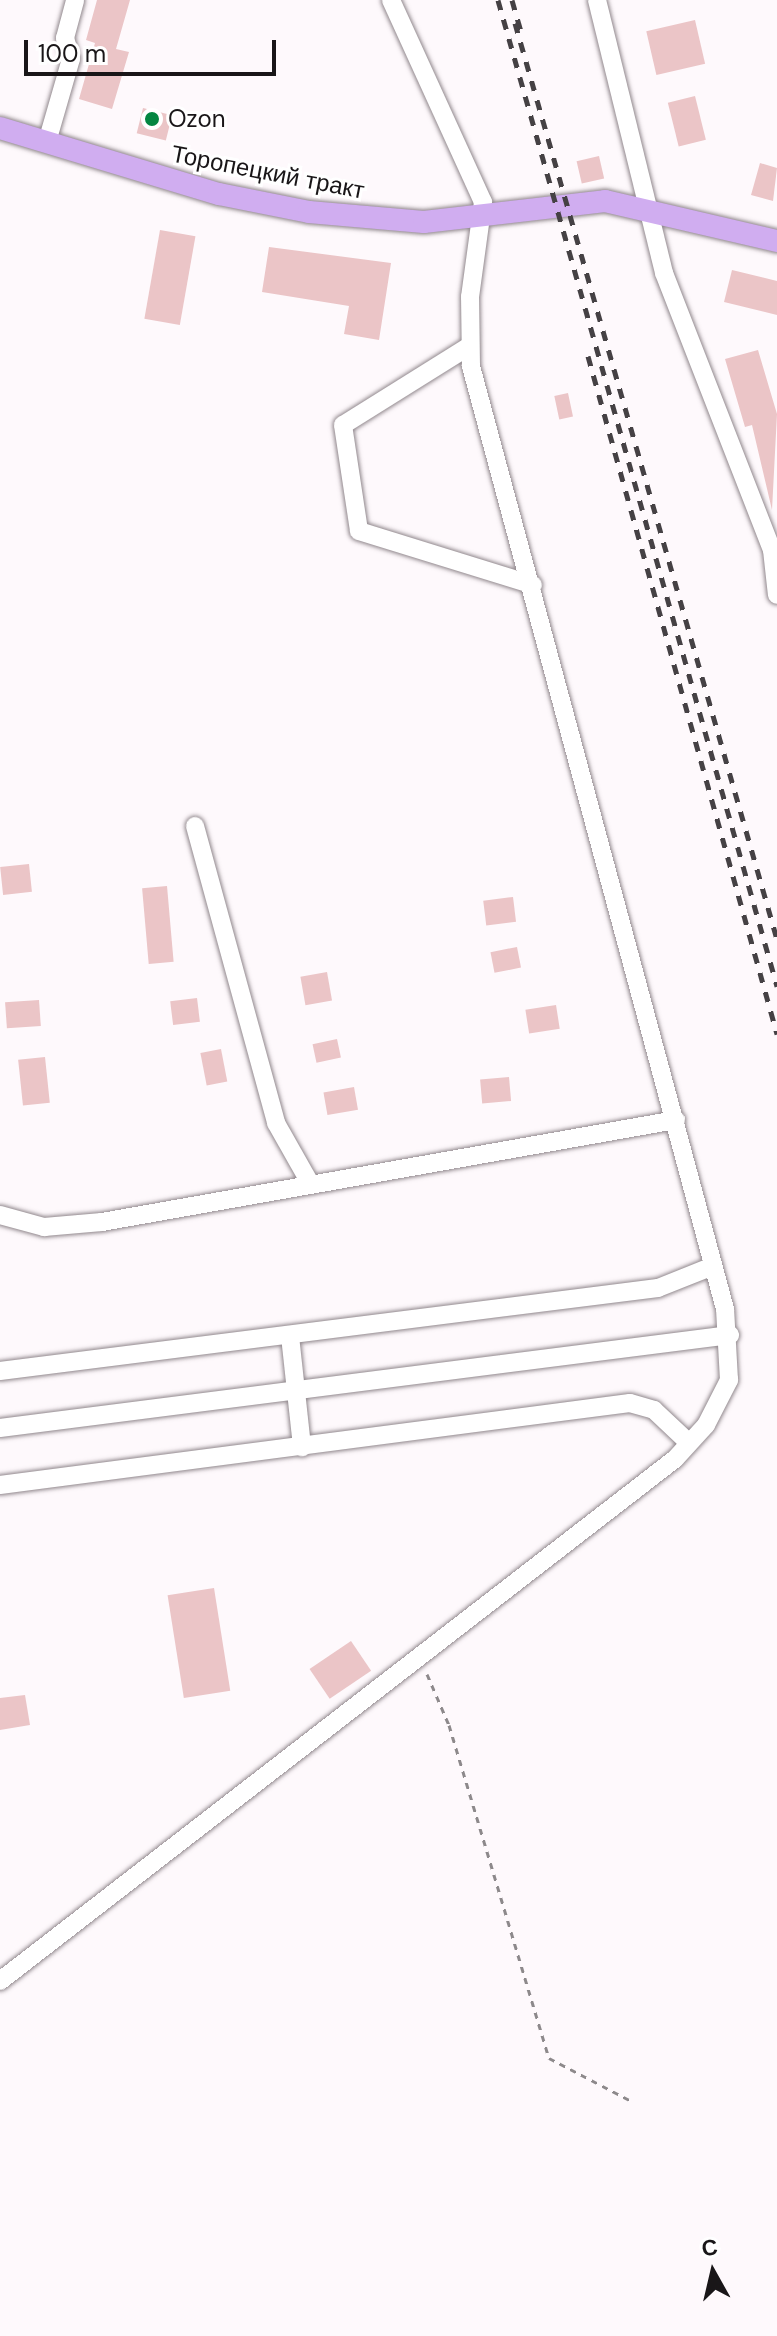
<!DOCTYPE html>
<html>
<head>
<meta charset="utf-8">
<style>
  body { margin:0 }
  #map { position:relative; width:777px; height:2336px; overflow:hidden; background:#fef9fc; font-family:"DM Sans",sans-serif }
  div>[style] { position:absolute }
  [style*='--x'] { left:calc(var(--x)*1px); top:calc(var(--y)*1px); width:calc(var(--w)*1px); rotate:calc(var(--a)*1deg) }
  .building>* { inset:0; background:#ebc5c7; transform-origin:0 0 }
  .path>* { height:3px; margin-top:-1.5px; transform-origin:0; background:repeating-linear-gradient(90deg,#8d898b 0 6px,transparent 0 12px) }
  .roads { filter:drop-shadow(0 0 2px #91888d) drop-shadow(0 0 2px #91888d) }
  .minor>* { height:18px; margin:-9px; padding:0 9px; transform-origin:9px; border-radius:9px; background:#fff }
  .major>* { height:22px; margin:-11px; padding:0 11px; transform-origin:11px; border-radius:11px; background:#d0adf0 }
  .rail>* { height:5px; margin-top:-2.5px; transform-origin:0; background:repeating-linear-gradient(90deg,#454144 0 10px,transparent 0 20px) }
  .dots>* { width:22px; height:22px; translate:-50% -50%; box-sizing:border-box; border:4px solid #fff; border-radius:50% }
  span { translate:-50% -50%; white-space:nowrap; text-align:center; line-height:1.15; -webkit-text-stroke:6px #fff; paint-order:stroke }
  .poi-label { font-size:24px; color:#191618 }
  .left { translate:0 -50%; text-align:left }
  .street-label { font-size:24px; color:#191618 }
  .north { position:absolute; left:673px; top:2232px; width:80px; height:80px; -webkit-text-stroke:6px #fff; paint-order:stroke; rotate:352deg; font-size:22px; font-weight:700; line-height:32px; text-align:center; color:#191618 }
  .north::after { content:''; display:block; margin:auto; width:28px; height:36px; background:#191618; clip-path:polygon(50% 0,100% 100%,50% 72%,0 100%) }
  .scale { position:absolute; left:24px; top:40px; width:252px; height:36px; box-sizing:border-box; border:4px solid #191618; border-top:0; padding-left:10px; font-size:24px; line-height:28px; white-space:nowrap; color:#191618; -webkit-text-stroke:6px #fff; paint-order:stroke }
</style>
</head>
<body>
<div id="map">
  <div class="building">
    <div style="clip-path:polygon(97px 0,130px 0,116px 49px,129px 52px,112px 109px,79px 99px,95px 43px,86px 40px)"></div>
    <div style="left:695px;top:20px;width:45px;height:50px;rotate:77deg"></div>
    <div style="left:695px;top:96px;width:45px;height:28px;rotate:76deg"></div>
    <div style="left:143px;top:108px;width:30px;height:26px;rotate:14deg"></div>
    <div style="left:599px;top:156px;width:23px;height:23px;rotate:77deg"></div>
    <div style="clip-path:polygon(760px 163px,777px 168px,773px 201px,751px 195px)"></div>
    <div style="left:160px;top:230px;width:36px;height:90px;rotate:10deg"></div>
    <div style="clip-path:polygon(269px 247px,391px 263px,379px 340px,344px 334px,349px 306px,262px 292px)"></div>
    <div style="clip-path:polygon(732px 270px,777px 281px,777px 315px,724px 302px)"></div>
    <div style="clip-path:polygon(758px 350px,777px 414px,772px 510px,752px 425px,745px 427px,725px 359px)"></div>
    <div style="left:568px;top:393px;width:24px;height:14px;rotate:78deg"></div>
    <div style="left:29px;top:864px;width:28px;height:29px;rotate:84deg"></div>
    <div style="left:167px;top:886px;width:76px;height:25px;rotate:85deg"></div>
    <div style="left:513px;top:897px;width:25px;height:30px;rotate:83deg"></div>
    <div style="left:517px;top:947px;width:21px;height:27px;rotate:79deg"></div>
    <div style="left:327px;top:972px;width:29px;height:27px;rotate:80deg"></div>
    <div style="left:197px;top:998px;width:24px;height:27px;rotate:83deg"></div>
    <div style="left:39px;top:1000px;width:26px;height:34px;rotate:86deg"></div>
    <div style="left:556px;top:1005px;width:24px;height:31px;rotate:81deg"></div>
    <div style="left:337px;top:1039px;width:19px;height:25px;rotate:78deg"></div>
    <div style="left:221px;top:1049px;width:33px;height:21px;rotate:79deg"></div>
    <div style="left:45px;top:1057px;width:46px;height:27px;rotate:84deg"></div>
    <div style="left:509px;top:1077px;width:24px;height:29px;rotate:85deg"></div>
    <div style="left:354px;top:1087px;width:23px;height:31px;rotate:80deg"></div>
    <div style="left:214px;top:1588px;width:104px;height:47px;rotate:81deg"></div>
    <div style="left:351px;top:1641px;width:36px;height:50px;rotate:56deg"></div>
    <div style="clip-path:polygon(25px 1695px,30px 1725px,0 1730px,0 1698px)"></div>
  </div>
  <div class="path">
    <div style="--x:427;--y:1674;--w:56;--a:66.7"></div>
    <div style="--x:449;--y:1725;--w:348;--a:73.3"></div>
    <div style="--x:549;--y:2058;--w:95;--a:27.6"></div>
  </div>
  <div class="roads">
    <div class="minor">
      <div style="--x:597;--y:0;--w:281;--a:76.2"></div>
      <div style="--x:664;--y:273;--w:297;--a:68.7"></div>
      <div style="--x:772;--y:550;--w:45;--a:83.7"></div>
      <div style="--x:47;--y:142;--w:86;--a:-73.9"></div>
      <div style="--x:71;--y:59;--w:22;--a:-106"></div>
      <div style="--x:65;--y:38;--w:39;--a:-75"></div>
      <div style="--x:468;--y:347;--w:147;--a:148"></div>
      <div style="--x:343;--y:425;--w:107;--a:81.4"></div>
      <div style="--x:359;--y:531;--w:182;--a:17.2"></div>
      <div style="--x:195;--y:826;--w:308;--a:74.7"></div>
      <div style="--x:276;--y:1123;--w:69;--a:60.5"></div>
      <div style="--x:0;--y:1215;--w:46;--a:15.3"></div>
      <div style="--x:44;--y:1227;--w:58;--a:-4.9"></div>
      <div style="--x:102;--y:1222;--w:583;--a:-10.08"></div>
      <div style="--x:290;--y:1336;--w:112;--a:83.8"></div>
      <div style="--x:0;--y:1371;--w:663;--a:-7.19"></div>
      <div style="--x:658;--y:1288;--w:59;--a:-21.8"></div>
      <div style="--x:0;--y:1428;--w:736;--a:-7.26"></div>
      <div style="--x:0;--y:1485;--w:635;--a:-7.42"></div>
      <div style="--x:630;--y:1403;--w:25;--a:16"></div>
      <div style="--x:654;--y:1410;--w:48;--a:43.3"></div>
      <div style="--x:0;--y:1981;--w:853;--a:-37.72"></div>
      <div style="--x:675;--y:1459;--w:46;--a:-47.6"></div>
      <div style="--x:706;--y:1425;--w:51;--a:-62.9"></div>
      <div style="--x:729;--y:1380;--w:71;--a:-93.2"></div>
      <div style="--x:725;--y:1309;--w:977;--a:-105.08"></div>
      <div style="--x:471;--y:366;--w:69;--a:-90.8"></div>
      <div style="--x:470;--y:297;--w:96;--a:-82.2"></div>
      <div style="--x:483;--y:202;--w:222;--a:-114.5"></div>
    </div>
    <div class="major">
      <div style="--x:0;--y:128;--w:229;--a:16.8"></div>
      <div style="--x:219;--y:194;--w:92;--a:11.3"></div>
      <div style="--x:309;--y:212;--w:115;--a:5"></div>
      <div style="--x:424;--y:222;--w:182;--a:-6.6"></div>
      <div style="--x:605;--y:201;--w:177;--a:13.1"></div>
    </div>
  </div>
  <div class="rail">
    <div style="--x:498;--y:0;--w:1025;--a:74.2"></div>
    <div style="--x:512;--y:0;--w:32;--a:74"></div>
    <div style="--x:515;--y:23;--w:953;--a:74.04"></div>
    <div style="--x:588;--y:356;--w:704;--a:74.42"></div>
  </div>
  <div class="dots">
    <div style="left:152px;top:119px;background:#048641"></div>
  </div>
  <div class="poi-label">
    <span class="left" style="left:168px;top:119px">Ozon</span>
  </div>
  <div class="street-label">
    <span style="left:268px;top:172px;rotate:11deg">Торопецкий тракт</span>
  </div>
  <div class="north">С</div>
  <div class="scale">100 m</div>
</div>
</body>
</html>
